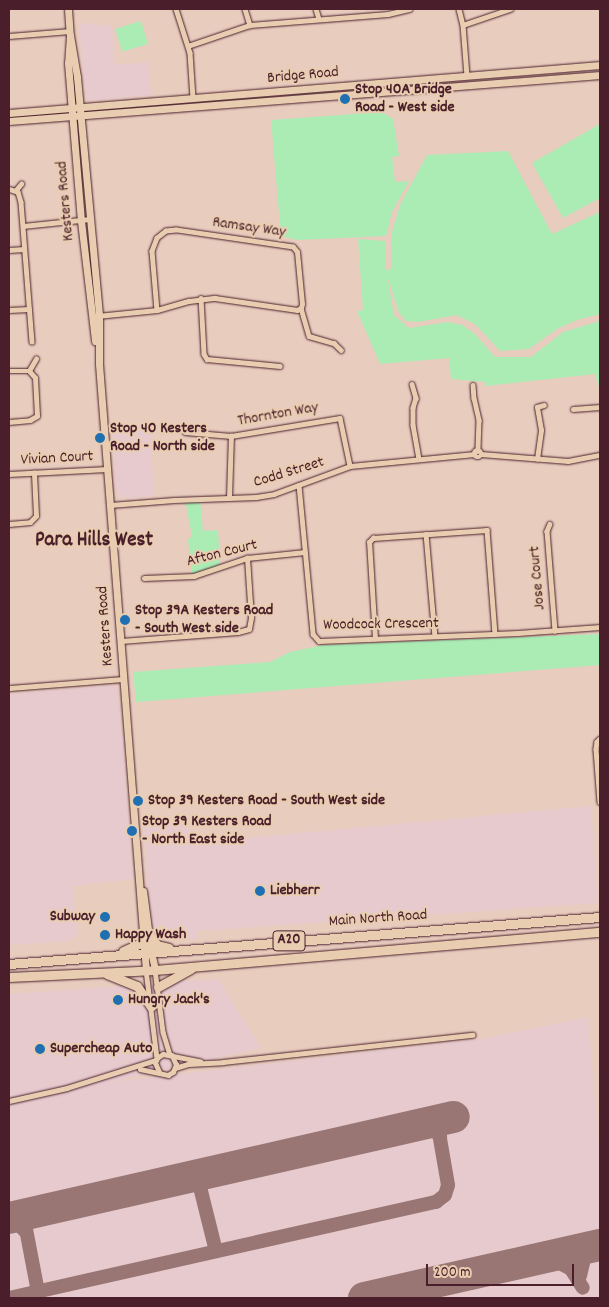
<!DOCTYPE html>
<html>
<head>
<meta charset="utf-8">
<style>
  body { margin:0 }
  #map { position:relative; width:609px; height:1307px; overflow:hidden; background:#e8ccbe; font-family:Dekko,sans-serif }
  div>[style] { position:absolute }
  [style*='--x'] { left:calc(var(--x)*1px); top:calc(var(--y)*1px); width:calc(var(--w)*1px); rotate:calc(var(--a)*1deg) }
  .built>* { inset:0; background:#e6cace }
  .green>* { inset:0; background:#abecb5; transform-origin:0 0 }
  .taxiway>* { height:14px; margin:-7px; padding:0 7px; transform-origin:7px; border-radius:7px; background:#997674 }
  .runway>* { height:32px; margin:-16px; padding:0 16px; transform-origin:16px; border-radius:16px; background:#997674 }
  .roads { filter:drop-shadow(0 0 1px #4a1f2b) drop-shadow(0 0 1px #4a1f2b) }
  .street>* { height:4.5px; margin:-2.25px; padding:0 2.25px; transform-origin:2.25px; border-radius:2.25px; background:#e9cdb0 }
  .street>.ring { margin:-2.25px; padding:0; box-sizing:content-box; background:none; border:4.5px solid #e9cdb0; border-radius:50% }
  .secondary>* { height:7px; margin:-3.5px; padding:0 3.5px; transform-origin:3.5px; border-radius:3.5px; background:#e9cdb0 }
  .highway>* { height:9px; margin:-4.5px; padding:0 4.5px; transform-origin:4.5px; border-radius:4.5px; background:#e9cdb0 }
  .dots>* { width:14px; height:14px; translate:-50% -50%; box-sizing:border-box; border:2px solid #e9cdb0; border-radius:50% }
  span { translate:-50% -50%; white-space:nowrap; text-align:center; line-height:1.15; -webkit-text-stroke:4px #e9cdb0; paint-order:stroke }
  .shield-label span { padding:1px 4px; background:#e9cdb0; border:1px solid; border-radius:4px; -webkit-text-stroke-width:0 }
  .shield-label { font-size:15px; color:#4a1f2b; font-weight:700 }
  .street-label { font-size:16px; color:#4a1f2b }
  .poi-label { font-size:16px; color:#4a1f2b; font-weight:700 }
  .left { translate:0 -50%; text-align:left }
  .right { translate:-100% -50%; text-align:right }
  .district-label { font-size:21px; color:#4a1f2b; font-weight:700 }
  .frame { position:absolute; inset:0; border:10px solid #4a1f2b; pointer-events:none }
  .scale { position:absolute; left:426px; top:1264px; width:148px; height:22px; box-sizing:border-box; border:2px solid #4a1f2b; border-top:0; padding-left:6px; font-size:15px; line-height:18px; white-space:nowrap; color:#4a1f2b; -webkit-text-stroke:4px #e9cdb0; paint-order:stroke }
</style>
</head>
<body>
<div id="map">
  <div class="built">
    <div style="clip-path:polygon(79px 23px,112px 26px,115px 65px,148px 62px,151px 95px,86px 101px)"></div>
    <div style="clip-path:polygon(150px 429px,154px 496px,122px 498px,117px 494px,112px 432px)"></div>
    <div style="clip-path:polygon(114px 685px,117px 688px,122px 730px,133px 879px,73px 886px,77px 934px,71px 941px,9px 945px,9px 694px)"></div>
    <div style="clip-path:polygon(591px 806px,598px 903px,198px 931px,198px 939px,161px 940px,152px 932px,143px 823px,179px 821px,203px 842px)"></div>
    <div style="clip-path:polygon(218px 979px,261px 1048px,112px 1082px,486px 1038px,588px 1017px,600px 1159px,600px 1298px,9px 1298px,9px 994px)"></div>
  </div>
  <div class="green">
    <div style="left:141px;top:21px;width:24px;height:27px;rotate:73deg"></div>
    <div style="clip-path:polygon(382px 112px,393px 119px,399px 156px,392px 157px,395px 182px,409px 181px,392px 212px,386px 236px,297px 240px,281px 236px,271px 120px)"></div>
    <div style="clip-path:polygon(600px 124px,600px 198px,563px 218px,532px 163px)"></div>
    <div style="clip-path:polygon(508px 151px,552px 234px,600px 212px,600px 314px,577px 320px,557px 329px,529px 349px,500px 351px,476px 325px,457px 315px,418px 322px,406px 321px,399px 313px,387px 275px,394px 315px,409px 328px,448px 322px,462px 325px,474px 333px,495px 357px,531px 357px,563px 332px,600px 321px,600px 385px,598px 385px,595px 374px,486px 386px,485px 382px,451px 379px,449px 358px,380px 364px,357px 311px,363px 310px,358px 239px,385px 241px,386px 270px,391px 269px,391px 235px,400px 205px,427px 155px)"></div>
    <div style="clip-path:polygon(185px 500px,200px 500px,203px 531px,218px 530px,220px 567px,192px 576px,188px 540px,192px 536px)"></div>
    <div style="clip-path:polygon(600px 634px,600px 665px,136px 702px,133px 672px,270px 662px,290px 652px,324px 645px)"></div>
  </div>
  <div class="taxiway">
    <div style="--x:390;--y:1132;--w:36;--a:-11"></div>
    <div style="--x:425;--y:1125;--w:9;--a:18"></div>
    <div style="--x:434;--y:1128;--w:11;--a:56"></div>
    <div style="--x:197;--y:1175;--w:78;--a:76"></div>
    <div style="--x:9;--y:1219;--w:9;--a:27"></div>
    <div style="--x:17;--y:1223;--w:11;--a:45"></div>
    <div style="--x:495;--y:1269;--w:45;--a:-11.6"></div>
    <div style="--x:539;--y:1260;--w:15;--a:0"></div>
    <div style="--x:554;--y:1260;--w:19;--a:28"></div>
    <div style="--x:571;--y:1269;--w:22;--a:58"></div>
    <div style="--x:580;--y:1276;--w:18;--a:-77"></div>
    <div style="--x:584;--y:1258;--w:11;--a:-52"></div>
    <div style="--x:591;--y:1249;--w:10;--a:-24"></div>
    <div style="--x:38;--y:1292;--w:69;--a:-100.8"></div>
    <div style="--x:25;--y:1224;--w:14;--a:-51"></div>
    <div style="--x:34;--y:1213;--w:26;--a:-13"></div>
    <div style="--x:9;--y:1298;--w:438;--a:-12.7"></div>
    <div style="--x:436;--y:1202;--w:11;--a:-38"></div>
    <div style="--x:445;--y:1195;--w:10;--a:-73"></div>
    <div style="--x:448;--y:1185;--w:65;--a:-99.8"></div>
    <div style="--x:364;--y:1298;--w:3;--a:0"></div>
  </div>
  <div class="runway">
    <div style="--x:9;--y:1218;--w:456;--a:-12.8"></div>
    <div style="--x:364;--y:1298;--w:242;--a:-12.7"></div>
  </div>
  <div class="roads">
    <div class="street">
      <div style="--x:176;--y:9;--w:46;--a:72.3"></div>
      <div style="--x:190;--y:53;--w:45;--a:86.2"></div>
      <div style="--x:245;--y:9;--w:17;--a:73"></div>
      <div style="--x:316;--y:9;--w:10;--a:73"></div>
      <div style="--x:459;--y:9;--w:16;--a:76"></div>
      <div style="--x:463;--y:25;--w:51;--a:85.5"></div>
      <div style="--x:463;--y:25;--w:50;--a:-18.8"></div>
      <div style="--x:9;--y:36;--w:61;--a:-4.7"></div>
      <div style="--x:188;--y:46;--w:65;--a:-18.7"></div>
      <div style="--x:250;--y:25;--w:138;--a:-4.6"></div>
      <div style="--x:388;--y:14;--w:22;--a:-13"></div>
      <div style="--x:9;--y:189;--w:9;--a:18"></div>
      <div style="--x:18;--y:192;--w:10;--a:73"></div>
      <div style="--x:21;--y:202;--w:140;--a:85.5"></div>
      <div style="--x:16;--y:190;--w:8;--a:-50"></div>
      <div style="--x:23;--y:226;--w:67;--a:-6"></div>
      <div style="--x:9;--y:250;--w:15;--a:-4"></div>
      <div style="--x:201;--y:298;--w:56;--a:86.9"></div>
      <div style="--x:204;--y:354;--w:6;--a:59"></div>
      <div style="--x:207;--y:359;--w:73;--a:5.5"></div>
      <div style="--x:301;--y:308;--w:29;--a:74"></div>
      <div style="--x:309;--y:336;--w:26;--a:16"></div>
      <div style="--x:334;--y:343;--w:10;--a:45"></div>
      <div style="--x:9;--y:310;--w:20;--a:-3"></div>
      <div style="--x:97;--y:316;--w:60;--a:-5.7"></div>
      <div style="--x:157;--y:310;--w:33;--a:-16"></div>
      <div style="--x:189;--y:301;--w:26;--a:-7"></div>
      <div style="--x:215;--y:298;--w:83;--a:8.3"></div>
      <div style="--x:297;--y:310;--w:4;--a:-27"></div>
      <div style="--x:301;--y:308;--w:4;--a:-76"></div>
      <div style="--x:302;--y:304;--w:52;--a:-95.5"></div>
      <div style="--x:297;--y:252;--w:6;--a:-129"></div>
      <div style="--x:293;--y:247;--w:118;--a:-171.7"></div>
      <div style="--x:176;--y:230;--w:10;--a:174"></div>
      <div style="--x:166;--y:231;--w:11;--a:142"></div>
      <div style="--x:157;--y:238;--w:14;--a:111"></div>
      <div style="--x:152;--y:251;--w:59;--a:85.2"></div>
      <div style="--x:9;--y:371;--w:20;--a:0"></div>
      <div style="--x:29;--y:371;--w:14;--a:-60"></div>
      <div style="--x:412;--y:384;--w:15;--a:74"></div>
      <div style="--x:416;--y:398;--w:10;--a:107"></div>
      <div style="--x:413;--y:408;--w:17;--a:90"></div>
      <div style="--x:413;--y:425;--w:34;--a:80"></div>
      <div style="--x:473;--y:385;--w:13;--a:86"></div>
      <div style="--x:474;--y:398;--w:23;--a:77"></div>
      <div style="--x:479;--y:420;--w:31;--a:92"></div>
      <div style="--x:573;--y:409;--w:27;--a:-4"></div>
      <div style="--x:9;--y:422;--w:21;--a:-5"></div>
      <div style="--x:30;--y:420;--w:8;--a:-30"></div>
      <div style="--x:37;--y:416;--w:38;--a:-93"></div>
      <div style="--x:35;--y:378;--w:9;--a:-131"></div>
      <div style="--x:185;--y:432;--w:46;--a:5"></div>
      <div style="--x:231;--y:436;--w:110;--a:-9.4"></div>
      <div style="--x:340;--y:418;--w:49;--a:78.2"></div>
      <div class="ring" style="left:474.5px;top:450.5px;width:2.5px;height:2.5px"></div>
      <div style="--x:481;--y:454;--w:87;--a:4.6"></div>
      <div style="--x:568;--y:461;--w:33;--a:-11"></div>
      <div style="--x:537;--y:459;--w:29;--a:-82"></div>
      <div style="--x:541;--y:430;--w:23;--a:-100"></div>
      <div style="--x:537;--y:407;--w:7;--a:-16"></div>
      <div style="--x:9;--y:474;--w:98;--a:-2.9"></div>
      <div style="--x:299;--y:485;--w:150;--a:84.6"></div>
      <div style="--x:313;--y:634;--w:9;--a:49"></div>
      <div style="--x:319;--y:641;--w:199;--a:-2.3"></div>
      <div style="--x:518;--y:633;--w:82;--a:-4.2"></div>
      <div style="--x:229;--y:498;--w:62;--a:-88.2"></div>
      <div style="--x:110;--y:505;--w:64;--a:-4.5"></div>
      <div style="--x:174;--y:500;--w:82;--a:-2.1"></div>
      <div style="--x:256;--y:497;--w:18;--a:-9"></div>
      <div style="--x:274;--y:494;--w:81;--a:-20.2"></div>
      <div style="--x:350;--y:466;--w:125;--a:-5.5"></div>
      <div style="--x:9;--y:524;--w:21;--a:-5"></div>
      <div style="--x:30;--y:522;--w:8;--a:-45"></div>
      <div style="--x:36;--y:516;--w:43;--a:-92.7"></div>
      <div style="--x:550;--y:524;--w:8;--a:113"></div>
      <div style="--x:547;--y:531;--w:100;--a:85.4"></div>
      <div style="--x:426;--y:534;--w:102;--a:85"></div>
      <div style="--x:144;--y:578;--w:50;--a:-2.3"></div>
      <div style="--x:194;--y:576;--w:56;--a:-18.8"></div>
      <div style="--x:247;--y:558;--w:58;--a:-5.9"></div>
      <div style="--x:375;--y:639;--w:97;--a:-93.5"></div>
      <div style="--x:369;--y:542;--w:6;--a:-45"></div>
      <div style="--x:373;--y:538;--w:114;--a:-4"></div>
      <div style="--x:487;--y:530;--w:104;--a:85.6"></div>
      <div style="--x:121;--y:641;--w:117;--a:-4.4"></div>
      <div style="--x:238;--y:632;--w:11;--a:-15"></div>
      <div style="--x:249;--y:629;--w:11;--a:-80"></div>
      <div style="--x:251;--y:618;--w:60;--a:-93.8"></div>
      <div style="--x:9;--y:688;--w:115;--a:-4.5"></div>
      <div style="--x:600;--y:739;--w:4;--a:135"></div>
      <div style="--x:597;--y:742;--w:7;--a:98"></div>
      <div style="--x:596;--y:749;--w:53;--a:85.7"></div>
      <div style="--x:146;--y:970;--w:89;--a:82.9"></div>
      <div style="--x:155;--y:970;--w:63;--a:82.6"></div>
      <div style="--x:163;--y:1032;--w:24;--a:73"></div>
      <div style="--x:175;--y:1068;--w:14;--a:-17"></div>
      <div style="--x:188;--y:1064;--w:35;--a:-3"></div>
      <div style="--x:223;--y:1062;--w:251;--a:-6.2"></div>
      <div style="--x:140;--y:1069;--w:29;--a:12"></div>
      <div style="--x:168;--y:1075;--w:6;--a:-31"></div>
      <div style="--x:173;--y:1072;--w:8;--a:-67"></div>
      <div style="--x:176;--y:1065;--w:10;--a:-114"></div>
      <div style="--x:159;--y:1072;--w:10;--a:-114"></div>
      <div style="--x:155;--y:1063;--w:5;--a:-68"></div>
      <div style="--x:157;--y:1058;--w:7;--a:-34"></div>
      <div style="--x:163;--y:1054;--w:38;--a:11"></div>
      <div style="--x:9;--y:1101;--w:59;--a:-12.6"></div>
      <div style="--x:67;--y:1088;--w:93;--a:-17.5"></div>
    </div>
    <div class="secondary">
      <div style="--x:68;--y:9;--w:26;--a:86"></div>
      <div style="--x:70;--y:35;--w:43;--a:80.5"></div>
      <div style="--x:77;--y:77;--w:240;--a:84.7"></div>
      <div style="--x:99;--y:316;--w:48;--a:90"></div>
      <div style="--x:99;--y:364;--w:608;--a:85.57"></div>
      <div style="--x:70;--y:36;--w:27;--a:94"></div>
      <div style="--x:68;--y:63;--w:159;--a:85.3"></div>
      <div style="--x:81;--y:221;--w:121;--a:83.3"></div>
      <div style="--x:9;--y:113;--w:593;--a:-4.64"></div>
      <div style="--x:9;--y:121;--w:593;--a:-4.45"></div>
      <div style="--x:143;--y:891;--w:62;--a:82.5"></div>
      <div style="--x:151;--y:952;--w:18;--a:77"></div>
    </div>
    <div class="highway">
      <div style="--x:149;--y:934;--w:14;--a:54"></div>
      <div style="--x:157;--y:945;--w:12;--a:14"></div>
      <div style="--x:123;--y:951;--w:17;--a:-24"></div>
      <div style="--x:139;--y:944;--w:8;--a:-50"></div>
      <div style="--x:9;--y:964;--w:593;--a:-4.55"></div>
      <div style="--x:107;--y:974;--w:32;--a:22"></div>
      <div style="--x:137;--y:986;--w:25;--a:56"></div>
      <div style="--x:9;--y:977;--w:146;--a:-2.7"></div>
      <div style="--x:155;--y:970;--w:447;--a:-4.9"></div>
      <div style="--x:158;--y:987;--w:38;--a:-29"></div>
    </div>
  </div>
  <div class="dots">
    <div style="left:345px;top:99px;background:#1f6fb2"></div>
    <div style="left:100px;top:438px;background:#1f6fb2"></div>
    <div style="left:125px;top:620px;background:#1f6fb2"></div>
    <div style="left:138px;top:801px;background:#1f6fb2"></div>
    <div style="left:132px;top:831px;background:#1f6fb2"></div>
    <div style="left:260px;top:891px;background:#1f6fb2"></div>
    <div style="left:105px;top:917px;background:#1f6fb2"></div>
    <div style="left:105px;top:935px;background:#1f6fb2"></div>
    <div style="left:118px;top:1000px;background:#1f6fb2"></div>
    <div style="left:40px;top:1049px;background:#1f6fb2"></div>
  </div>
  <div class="shield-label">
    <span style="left:289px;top:941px">A20</span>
  </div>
  <div class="street-label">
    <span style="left:303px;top:76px;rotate:-5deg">Bridge Road</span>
    <span style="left:66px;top:201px;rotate:-95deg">Kesters Road</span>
    <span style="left:249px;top:228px;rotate:8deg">Ramsay Way</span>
    <span style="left:278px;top:415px;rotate:-10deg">Thornton Way</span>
    <span style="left:57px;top:459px;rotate:-3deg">Vivian Court</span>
    <span style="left:289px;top:473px;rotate:-17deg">Codd Street</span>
    <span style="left:222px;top:554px;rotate:-14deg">Afton Court</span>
    <span style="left:538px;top:578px;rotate:-95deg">Jose Court</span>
    <span style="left:381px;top:625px;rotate:-1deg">Woodcock Crescent</span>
    <span style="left:106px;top:626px;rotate:-94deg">Kesters Road</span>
    <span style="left:378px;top:919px;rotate:-4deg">Main North Road</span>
  </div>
  <div class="poi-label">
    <span class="left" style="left:355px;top:99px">Stop 40A Bridge<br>Road - West side</span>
    <span class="left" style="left:110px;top:438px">Stop 40 Kesters<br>Road - North side</span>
    <span class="left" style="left:135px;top:620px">Stop 39A Kesters Road<br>- South West side</span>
    <span class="left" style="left:148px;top:801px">Stop 39 Kesters Road - South West side</span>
    <span class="left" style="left:142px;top:831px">Stop 39 Kesters Road<br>- North East side</span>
    <span class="left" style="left:270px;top:891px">Liebherr</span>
    <span class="right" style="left:95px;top:917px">Subway</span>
    <span class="left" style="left:115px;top:935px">Happy Wash</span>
    <span class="left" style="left:128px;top:1000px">Hungry Jack's</span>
    <span class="left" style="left:50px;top:1049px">Supercheap Auto</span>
  </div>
  <div class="district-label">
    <span style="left:94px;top:541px">Para Hills West</span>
  </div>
  <div class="frame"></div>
  <div class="scale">200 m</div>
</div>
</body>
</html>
